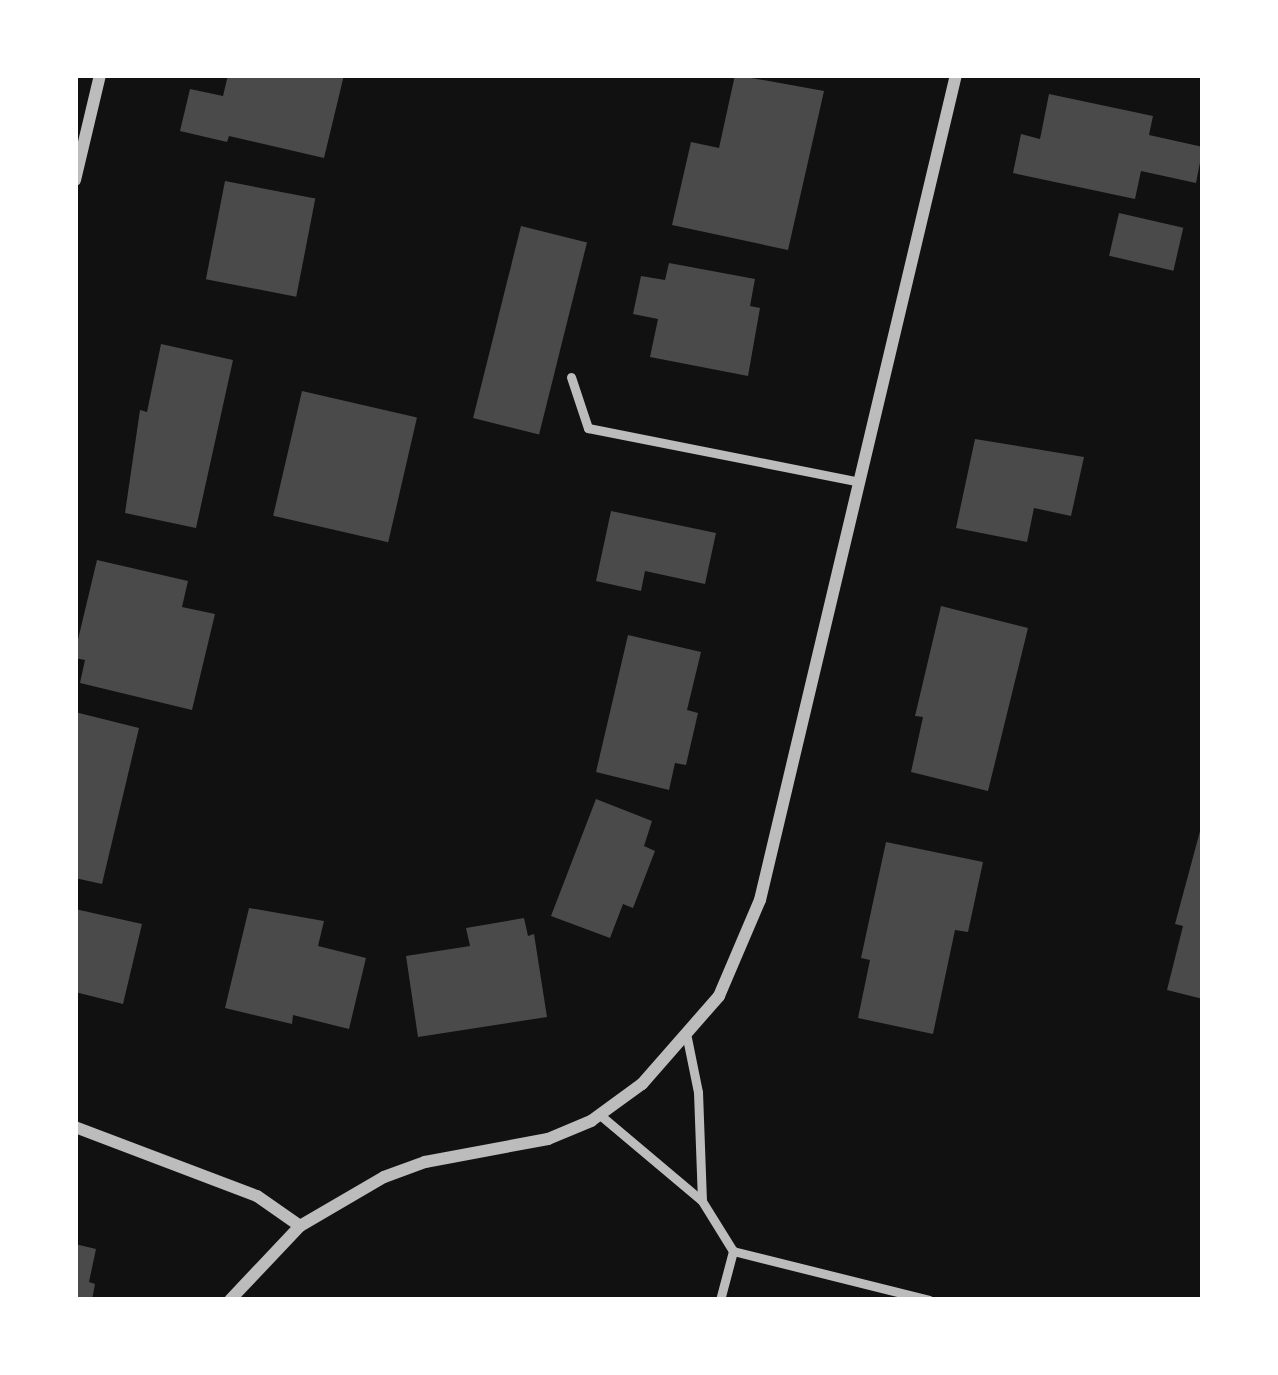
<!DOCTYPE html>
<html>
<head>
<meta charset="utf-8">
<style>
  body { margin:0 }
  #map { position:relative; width:1278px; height:1375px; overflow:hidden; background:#111; font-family:"Playfair Display",serif }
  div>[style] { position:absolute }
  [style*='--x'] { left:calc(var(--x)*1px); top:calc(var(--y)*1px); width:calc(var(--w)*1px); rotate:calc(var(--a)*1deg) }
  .building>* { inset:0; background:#4a4a4a; transform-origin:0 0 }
  .service>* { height:9px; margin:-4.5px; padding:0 4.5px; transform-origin:4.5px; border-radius:4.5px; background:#bcbcbc }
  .minor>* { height:12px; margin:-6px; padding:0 6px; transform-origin:6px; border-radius:6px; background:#bcbcbc }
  span { translate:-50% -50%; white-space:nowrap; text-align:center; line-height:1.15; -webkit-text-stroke:12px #fff; paint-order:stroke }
  .frame { position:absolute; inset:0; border:78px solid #fff; pointer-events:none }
</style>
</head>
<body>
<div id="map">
  <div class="building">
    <div style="clip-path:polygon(228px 75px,344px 75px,324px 158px,229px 136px,227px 142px,180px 131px,190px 89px,223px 96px)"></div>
    <div style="clip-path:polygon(735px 75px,824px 91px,788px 250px,672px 225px,691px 142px,719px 148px)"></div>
    <div style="clip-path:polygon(1049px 94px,1153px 116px,1149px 135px,1203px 147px,1196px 183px,1141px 171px,1135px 199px,1013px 173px,1021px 134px,1040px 139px)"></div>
    <div style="left:225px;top:181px;width:92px;height:100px;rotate:11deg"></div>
    <div style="left:1119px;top:213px;width:66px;height:44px;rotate:13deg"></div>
    <div style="left:521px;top:226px;width:68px;height:198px;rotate:14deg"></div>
    <div style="clip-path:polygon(669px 263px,755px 279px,750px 306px,760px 308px,748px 376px,650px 357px,658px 319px,633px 314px,641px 276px,665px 280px)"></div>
    <div style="clip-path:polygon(161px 344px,233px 360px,196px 528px,125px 513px,140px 410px,147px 412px)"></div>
    <div style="left:302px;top:391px;width:118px;height:128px;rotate:13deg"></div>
    <div style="clip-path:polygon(975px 439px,1084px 457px,1071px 516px,1034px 508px,1027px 542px,956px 528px)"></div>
    <div style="clip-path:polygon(611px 511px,716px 533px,705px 584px,645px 571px,641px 591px,596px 581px)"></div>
    <div style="clip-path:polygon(97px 560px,188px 581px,182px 607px,215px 614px,192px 710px,80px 683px,85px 660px,75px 658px,75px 652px)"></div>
    <div style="clip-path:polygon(941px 606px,1028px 628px,988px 791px,911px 772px,923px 717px,915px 716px)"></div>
    <div style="clip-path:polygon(628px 635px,701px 652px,687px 710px,698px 713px,686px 765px,675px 763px,669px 790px,596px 772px)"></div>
    <div style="clip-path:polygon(75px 712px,139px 728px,102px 884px,75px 878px)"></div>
    <div style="clip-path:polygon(596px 799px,652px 821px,644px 846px,655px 851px,633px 908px,623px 904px,610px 938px,551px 916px)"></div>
    <div style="clip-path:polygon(1203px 820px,1203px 999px,1167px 990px,1183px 926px,1175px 924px)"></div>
    <div style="clip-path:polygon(886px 842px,983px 862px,968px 932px,955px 930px,933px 1034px,858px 1018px,870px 960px,861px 958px)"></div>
    <div style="clip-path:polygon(249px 908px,324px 921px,318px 946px,366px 958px,349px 1029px,293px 1015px,292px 1024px,225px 1008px)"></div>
    <div style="clip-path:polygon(75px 909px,142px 924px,123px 1004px,75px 992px)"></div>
    <div style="clip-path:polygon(524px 918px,528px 936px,534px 934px,547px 1017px,418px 1037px,406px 956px,470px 946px,466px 928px)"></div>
    <div style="clip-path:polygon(75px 1244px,96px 1249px,89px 1282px,95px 1284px,92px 1300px,75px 1300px)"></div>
  </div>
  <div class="service">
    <div style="--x:571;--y:377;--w:54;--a:71.6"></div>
    <div style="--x:588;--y:428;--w:277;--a:11.2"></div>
    <div style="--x:687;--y:1038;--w:55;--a:78.5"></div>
    <div style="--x:698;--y:1092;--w:109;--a:87.9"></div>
    <div style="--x:600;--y:1115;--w:133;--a:40.1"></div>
    <div style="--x:702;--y:1201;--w:59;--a:58.2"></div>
    <div style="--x:720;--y:1300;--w:51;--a:-75.1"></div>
    <div style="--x:733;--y:1251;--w:202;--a:14"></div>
  </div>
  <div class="minor">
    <div style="--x:75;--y:180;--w:108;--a:-76.6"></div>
    <div style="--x:75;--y:1127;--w:195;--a:20.8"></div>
    <div style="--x:257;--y:1196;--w:52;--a:34.9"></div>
    <div style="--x:230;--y:1300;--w:102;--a:-46.6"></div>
    <div style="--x:300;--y:1226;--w:97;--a:-30.3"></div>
    <div style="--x:384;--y:1177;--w:44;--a:-20.1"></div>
    <div style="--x:425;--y:1162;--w:125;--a:-10.6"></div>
    <div style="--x:548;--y:1139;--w:47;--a:-22.7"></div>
    <div style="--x:591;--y:1121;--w:63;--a:-36"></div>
    <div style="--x:642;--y:1084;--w:117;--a:-48.8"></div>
    <div style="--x:719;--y:996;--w:104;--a:-66.9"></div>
    <div style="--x:760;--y:900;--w:848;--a:-76.64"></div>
  </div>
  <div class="frame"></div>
</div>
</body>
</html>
